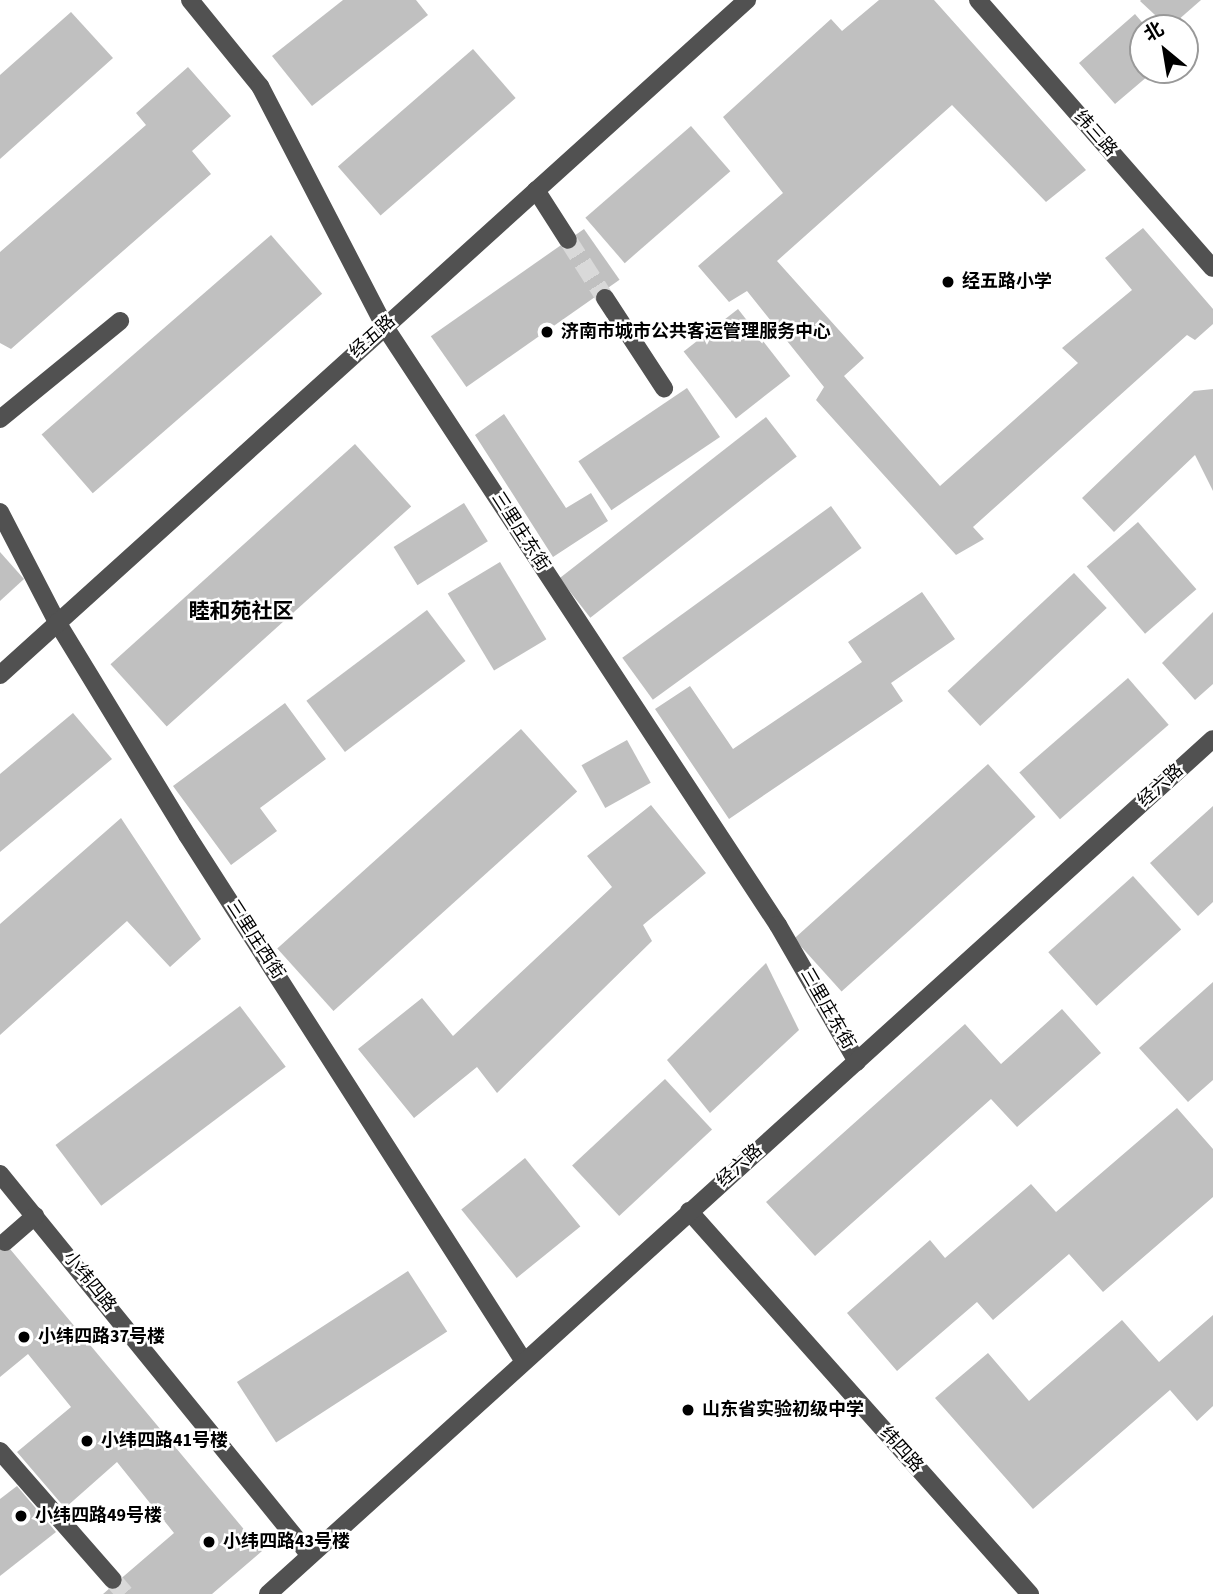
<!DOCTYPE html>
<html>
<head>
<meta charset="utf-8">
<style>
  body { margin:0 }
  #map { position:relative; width:1213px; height:1594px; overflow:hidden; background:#fff; font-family:"Source Sans 3","Noto Sans SC",sans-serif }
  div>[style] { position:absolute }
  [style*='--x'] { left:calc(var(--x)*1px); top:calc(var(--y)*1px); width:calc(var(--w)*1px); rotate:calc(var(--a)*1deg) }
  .building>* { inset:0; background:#c0c0c0; transform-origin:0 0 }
  .minor-tunnel>* { height:18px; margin-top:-9px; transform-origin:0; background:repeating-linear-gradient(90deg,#d9d9d9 0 18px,transparent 0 27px) }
  .minor>* { height:18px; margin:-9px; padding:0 9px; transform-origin:9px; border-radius:9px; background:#515151 }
  .dots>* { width:19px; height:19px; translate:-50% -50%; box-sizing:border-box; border:4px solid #fff; border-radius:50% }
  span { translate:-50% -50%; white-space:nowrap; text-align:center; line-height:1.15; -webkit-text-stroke:5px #fff; paint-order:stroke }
  .street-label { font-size:18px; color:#000 }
  .poi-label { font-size:18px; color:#000; font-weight:700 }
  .left { translate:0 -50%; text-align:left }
  .quarter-label { font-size:21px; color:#000; font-weight:700 }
  .north { position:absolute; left:1129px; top:14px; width:70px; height:70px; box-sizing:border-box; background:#fff; border:2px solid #999; border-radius:50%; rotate:330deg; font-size:19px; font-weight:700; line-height:28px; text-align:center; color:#000 }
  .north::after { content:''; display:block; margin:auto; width:24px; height:32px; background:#000; clip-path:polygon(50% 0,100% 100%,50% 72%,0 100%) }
</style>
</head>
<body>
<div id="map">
  <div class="building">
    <div style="clip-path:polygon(343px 0,416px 0,428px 15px,312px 106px,272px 56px)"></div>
    <div style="clip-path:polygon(879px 0,934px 0,1086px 170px,1046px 202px,952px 105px,777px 261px,864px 358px,844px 376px,940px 486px,1078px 363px,1062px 348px,1132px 290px,1105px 258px,1143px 228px,1213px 309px,1213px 324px,1195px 340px,1187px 335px,973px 527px,984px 539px,956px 555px,816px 400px,824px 387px,747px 291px,729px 302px,698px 266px,783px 193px,723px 117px,831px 19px,842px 31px)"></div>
    <div style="clip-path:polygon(1201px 0,1169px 28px,1140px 1px,1141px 0)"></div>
    <div style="clip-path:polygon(71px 12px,113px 58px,0 159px,0 75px)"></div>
    <div style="clip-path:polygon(1135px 14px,1147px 28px,1143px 70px,1155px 70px,1115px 104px,1079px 63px)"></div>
    <div style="left:473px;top:49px;width:65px;height:179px;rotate:49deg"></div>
    <div style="clip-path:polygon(188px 67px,231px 116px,192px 151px,211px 174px,11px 349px,0 343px,0 252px,146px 125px,136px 113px)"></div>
    <div style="left:691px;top:126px;width:60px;height:140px;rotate:49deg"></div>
    <div style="left:584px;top:229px;width:62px;height:187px;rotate:55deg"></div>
    <div style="left:271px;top:235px;width:78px;height:304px;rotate:49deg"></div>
    <div style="left:738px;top:309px;width:85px;height:69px;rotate:52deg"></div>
    <div style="left:687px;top:388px;width:59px;height:131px;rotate:56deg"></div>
    <div style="clip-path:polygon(1213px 389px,1213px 491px,1195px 455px,1114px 532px,1082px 498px,1194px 391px)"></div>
    <div style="clip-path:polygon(504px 414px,566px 508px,591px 493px,608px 521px,553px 557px,475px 435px)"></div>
    <div style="left:766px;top:417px;width:50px;height:262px;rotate:52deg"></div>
    <div style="left:355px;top:444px;width:84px;height:329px;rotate:48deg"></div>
    <div style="left:464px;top:503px;width:45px;height:83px;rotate:58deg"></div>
    <div style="left:831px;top:506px;width:52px;height:258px;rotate:54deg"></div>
    <div style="left:1138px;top:522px;width:89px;height:68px;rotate:49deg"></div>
    <div style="clip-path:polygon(0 552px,24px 579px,0 601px)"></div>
    <div style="left:500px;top:562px;width:90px;height:61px;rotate:59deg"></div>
    <div style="left:1074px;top:573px;width:48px;height:173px;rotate:47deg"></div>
    <div style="clip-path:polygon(922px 592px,955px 639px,891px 683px,903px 701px,729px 819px,655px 709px,690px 686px,733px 749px,862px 662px,848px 642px)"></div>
    <div style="left:427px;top:610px;width:64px;height:151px;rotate:53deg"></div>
    <div style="clip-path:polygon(1213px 612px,1213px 684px,1195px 700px,1162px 663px)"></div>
    <div style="left:1128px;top:678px;width:62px;height:144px;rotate:49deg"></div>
    <div style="clip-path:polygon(285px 703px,326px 759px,260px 808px,277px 831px,231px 865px,173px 786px)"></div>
    <div style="clip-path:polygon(73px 713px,112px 759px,0 852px,0 774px)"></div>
    <div style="left:521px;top:729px;width:84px;height:328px;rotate:48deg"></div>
    <div style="left:627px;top:740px;width:49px;height:52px;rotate:61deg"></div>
    <div style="left:988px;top:764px;width:71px;height:261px;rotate:48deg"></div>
    <div style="clip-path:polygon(651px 805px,706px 873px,643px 925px,652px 941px,497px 1093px,477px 1067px,414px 1118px,358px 1049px,422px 998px,453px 1036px,612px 887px,587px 856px)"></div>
    <div style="clip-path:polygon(1213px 806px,1213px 902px,1198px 916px,1150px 863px)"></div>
    <div style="clip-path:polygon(121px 818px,201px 939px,170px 967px,127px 921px,0 1035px,0 924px)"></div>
    <div style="left:1133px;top:876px;width:72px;height:114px;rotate:48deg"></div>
    <div style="clip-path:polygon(766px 963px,799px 1030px,710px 1113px,667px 1060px)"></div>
    <div style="clip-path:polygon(1213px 982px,1213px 1080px,1188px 1102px,1139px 1048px)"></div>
    <div style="left:240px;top:1006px;width:76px;height:231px;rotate:53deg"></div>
    <div style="clip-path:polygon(1062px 1009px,1101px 1053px,1017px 1127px,991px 1099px,815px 1256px,766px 1202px,965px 1024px,1001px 1064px)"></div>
    <div style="left:665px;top:1079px;width:69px;height:127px;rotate:47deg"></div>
    <div style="clip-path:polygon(1177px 1108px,1213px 1149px,1213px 1197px,1103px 1292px,1069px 1254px,993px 1320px,977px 1302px,897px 1371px,847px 1313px,930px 1240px,945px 1258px,1031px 1184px,1056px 1212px)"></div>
    <div style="left:525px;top:1158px;width:88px;height:82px;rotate:51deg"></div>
    <div style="clip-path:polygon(0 1237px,262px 1551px,212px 1594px,103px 1594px,174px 1533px,117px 1462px,65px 1508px,17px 1452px,71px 1407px,28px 1354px,0 1377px)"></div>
    <div style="left:408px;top:1271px;width:72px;height:204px;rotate:57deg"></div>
    <div style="clip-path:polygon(1213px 1315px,1213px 1406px,1197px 1421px,1170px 1390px,1033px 1509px,935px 1398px,988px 1353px,1029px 1401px,1122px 1320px,1159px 1362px)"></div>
    <div style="clip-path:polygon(17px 1486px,56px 1532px,0 1576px,0 1499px)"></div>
  </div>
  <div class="minor-tunnel">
    <div style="--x:568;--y:240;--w:69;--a:57.5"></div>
    <div style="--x:113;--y:1580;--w:18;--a:49"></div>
  </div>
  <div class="minor">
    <div style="--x:190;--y:0;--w:111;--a:50.9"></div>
    <div style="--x:260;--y:86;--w:271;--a:62.6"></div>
    <div style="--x:385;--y:327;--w:716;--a:56.69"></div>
    <div style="--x:778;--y:925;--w:158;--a:60"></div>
    <div style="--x:978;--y:0;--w:356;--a:48.8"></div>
    <div style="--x:536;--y:190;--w:59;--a:57.4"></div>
    <div style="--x:605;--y:298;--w:108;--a:56.8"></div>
    <div style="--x:0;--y:419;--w:155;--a:-39.2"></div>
    <div style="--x:0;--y:512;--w:124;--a:62.6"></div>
    <div style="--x:57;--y:622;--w:250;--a:58.6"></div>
    <div style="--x:187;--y:835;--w:623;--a:57.38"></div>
    <div style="--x:0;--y:675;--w:1007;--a:-42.1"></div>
    <div style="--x:0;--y:1174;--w:490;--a:50.9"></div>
    <div style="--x:689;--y:1211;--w:513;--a:48.32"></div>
    <div style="--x:5;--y:1242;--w:40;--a:-41"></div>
    <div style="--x:0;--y:1451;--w:171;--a:48.8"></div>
    <div style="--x:268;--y:1594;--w:1274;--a:-42.14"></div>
  </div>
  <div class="dots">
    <div style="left:948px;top:282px;background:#000"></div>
    <div style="left:547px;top:332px;background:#000"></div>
    <div style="left:24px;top:1337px;background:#000"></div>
    <div style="left:688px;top:1410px;background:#000"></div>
    <div style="left:87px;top:1441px;background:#000"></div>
    <div style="left:21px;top:1516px;background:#000"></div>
    <div style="left:209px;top:1542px;background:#000"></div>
  </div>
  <div class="street-label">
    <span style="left:1095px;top:134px;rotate:49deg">纬三路</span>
    <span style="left:373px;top:337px;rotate:-42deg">经五路</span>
    <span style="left:520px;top:532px;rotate:57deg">三里庄东街</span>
    <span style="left:1161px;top:786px;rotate:-42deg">经六路</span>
    <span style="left:255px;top:940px;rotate:57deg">三里庄西街</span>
    <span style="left:827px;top:1009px;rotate:60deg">三里庄东街</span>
    <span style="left:740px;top:1166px;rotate:-42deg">经六路</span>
    <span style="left:89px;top:1282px;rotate:51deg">小纬四路</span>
    <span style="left:901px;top:1450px;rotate:48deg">纬四路</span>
  </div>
  <div class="poi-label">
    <span class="left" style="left:962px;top:282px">经五路小学</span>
    <span class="left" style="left:561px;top:332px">济南市城市公共客运管理服务中心</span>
    <span class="left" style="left:38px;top:1337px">小纬四路37号楼</span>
    <span class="left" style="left:702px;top:1410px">山东省实验初级中学</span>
    <span class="left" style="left:101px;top:1441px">小纬四路41号楼</span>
    <span class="left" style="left:35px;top:1516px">小纬四路49号楼</span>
    <span class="left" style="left:223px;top:1542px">小纬四路43号楼</span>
  </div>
  <div class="quarter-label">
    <span style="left:241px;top:611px">睦和苑社区</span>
  </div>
  <div class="north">北</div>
</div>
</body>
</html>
